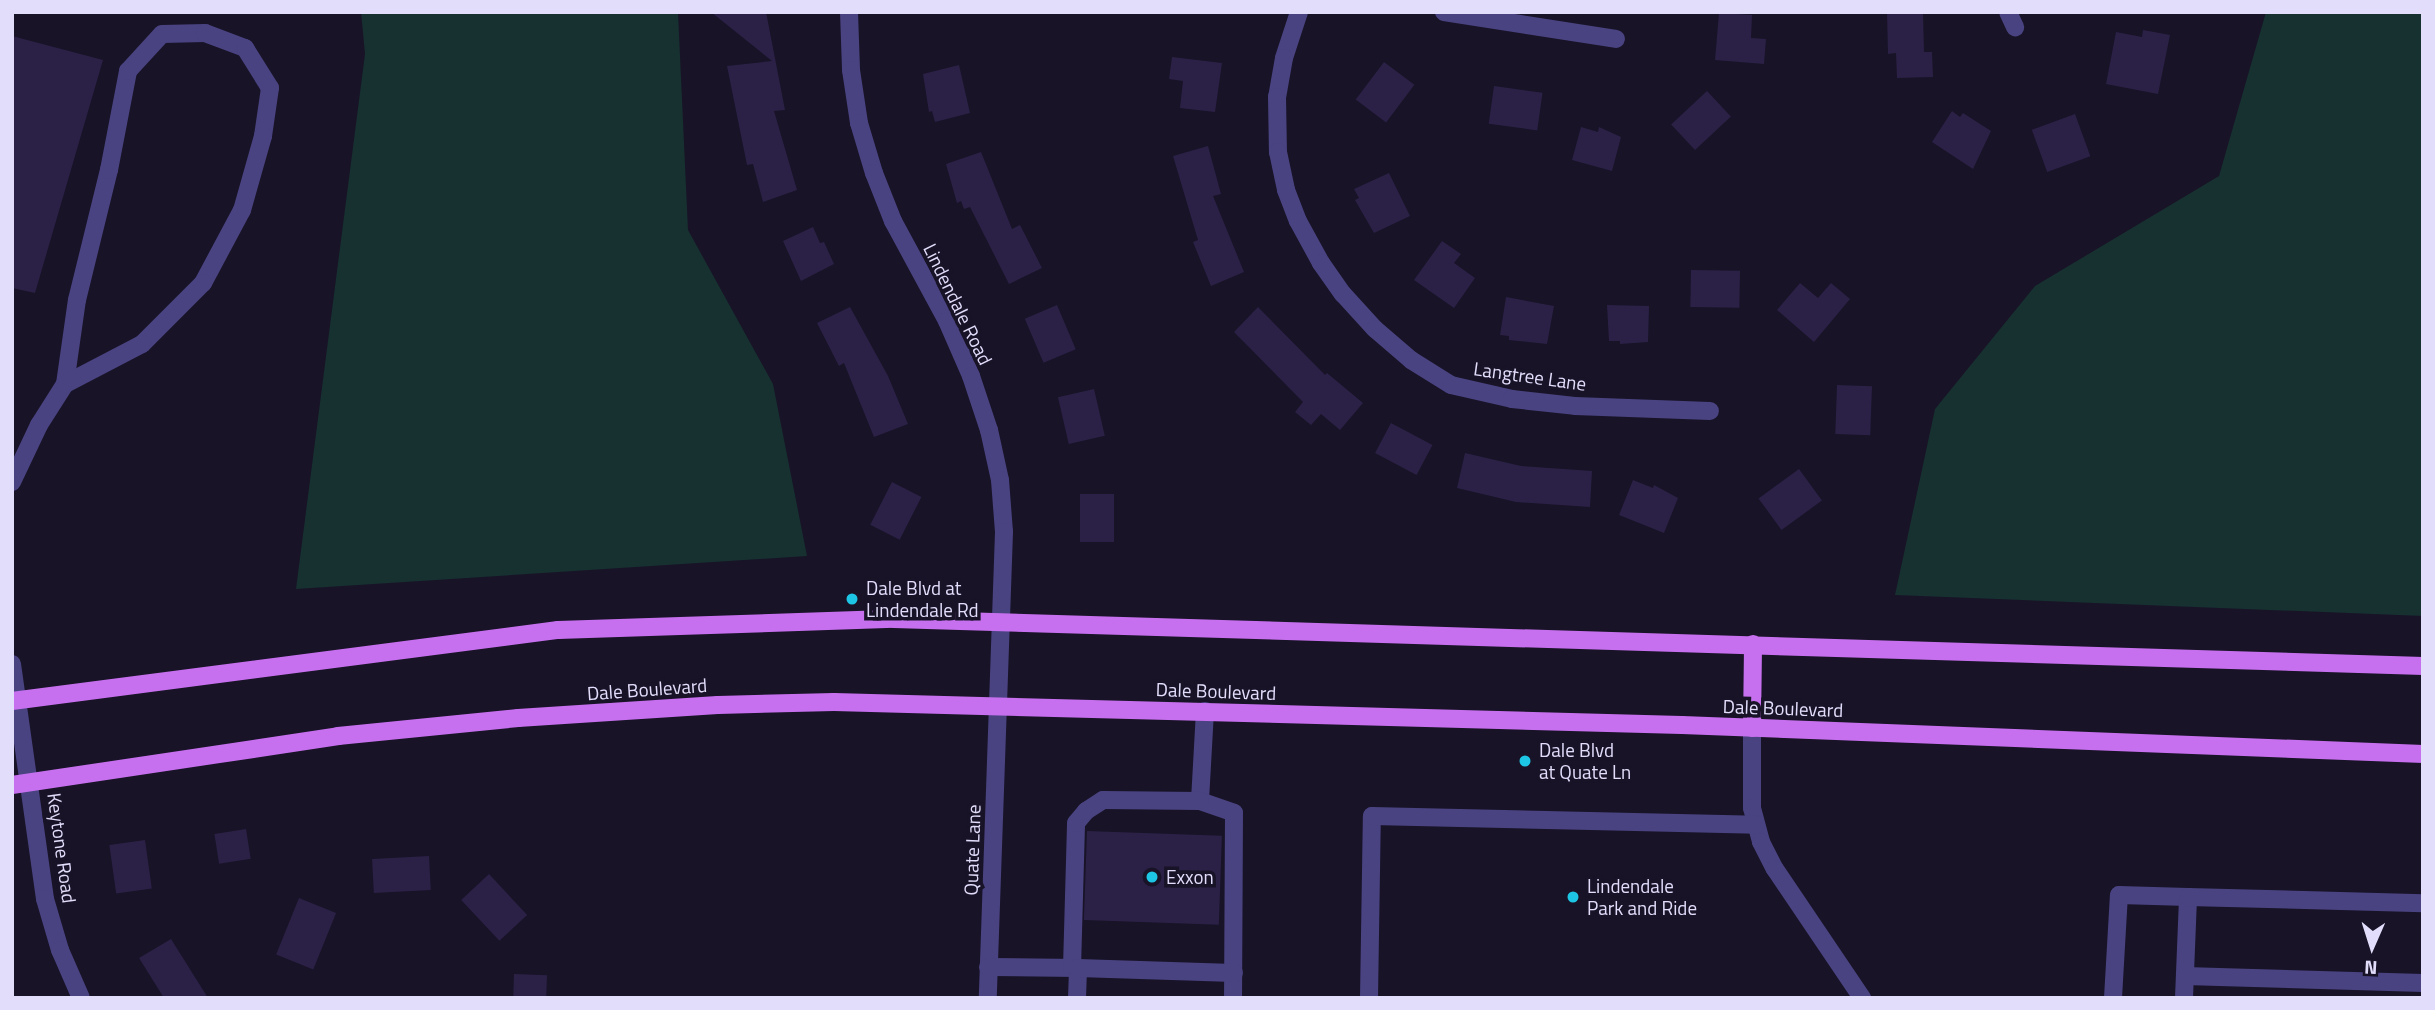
<!DOCTYPE html>
<html>
<head>
<meta charset="utf-8">
<style>
  body { margin:0 }
  #map { position:relative; width:2435px; height:1010px; overflow:hidden; background:#181327; font-family:"Titillium Web",sans-serif }
  div>[style] { position:absolute }
  [style*='--x'] { left:calc(var(--x)*1px); top:calc(var(--y)*1px); width:calc(var(--w)*1px); rotate:calc(var(--a)*1deg) }
  .green>* { inset:0; background:#173030 }
  .building>* { inset:0; background:#2b2146; transform-origin:0 0 }
  .minor>* { height:18px; margin:-9px; padding:0 9px; transform-origin:9px; border-radius:9px; background:#494381 }
  .major>* { height:18px; margin:-9px; padding:0 9px; transform-origin:9px; border-radius:9px; background:#c770ef }
  .dots>* { width:19px; height:19px; translate:-50% -50%; box-sizing:border-box; border:4px solid #181327; border-radius:50% }
  span { translate:-50% -50%; white-space:nowrap; text-align:center; line-height:1.15; -webkit-text-stroke:7px #181327; paint-order:stroke }
  .street-label { font-size:19px; color:#e2ddfb }
  .poi-label { font-size:19px; color:#e2ddfb }
  .left { translate:0 -50%; text-align:left }
  .frame { position:absolute; inset:0; border:14px solid #e2ddfb; pointer-events:none }
  .north { position:absolute; left:2337px; top:912px; width:70px; height:70px; -webkit-text-stroke:5px #181327; paint-order:stroke; rotate:183deg; font-size:19px; font-weight:700; line-height:28px; text-align:center; color:#e2ddfb }
  .north::after { content:''; display:block; margin:auto; width:24px; height:32px; background:#e2ddfb; clip-path:polygon(50% 0,100% 100%,50% 72%,0 100%) }
</style>
</head>
<body>
<div id="map">
  <div class="green">
    <div style="clip-path:polygon(361px 12px,678px 12px,688px 230px,773px 384px,807px 556px,296px 589px,365px 54px)"></div>
    <div style="clip-path:polygon(2266px 12px,2423px 12px,2423px 616px,1895px 595px,1935px 409px,2035px 286px,2219px 176px)"></div>
  </div>
  <div class="building">
    <div style="clip-path:polygon(711px 12px,766px 12px,785px 110px,774px 111px,797px 190px,763px 202px,753px 164px,747px 165px,727px 66px,772px 61px)"></div>
    <div style="clip-path:polygon(1887px 12px,1923px 12px,1924px 52px,1932px 52px,1933px 77px,1897px 78px,1896px 53px,1888px 54px)"></div>
    <div style="clip-path:polygon(1719px 13px,1752px 15px,1751px 38px,1766px 39px,1764px 64px,1715px 60px)"></div>
    <div style="clip-path:polygon(2143px 30px,2170px 35px,2158px 94px,2106px 84px,2116px 32px,2142px 37px)"></div>
    <div style="clip-path:polygon(12px 36px,103px 60px,35px 293px,12px 288px)"></div>
    <div style="clip-path:polygon(1172px 57px,1222px 63px,1215px 112px,1180px 108px,1183px 81px,1169px 79px)"></div>
    <div style="left:1384px;top:62px;width:38px;height:47px;rotate:37deg"></div>
    <div style="clip-path:polygon(959px 65px,970px 113px,935px 122px,932px 111px,929px 112px,923px 74px)"></div>
    <div style="left:1494px;top:86px;width:49px;height:38px;rotate:8deg"></div>
    <div style="left:1707px;top:91px;width:35px;height:49px;rotate:47deg"></div>
    <div style="clip-path:polygon(1952px 111px,1960px 117px,1963px 113px,1991px 131px,1973px 169px,1932px 142px)"></div>
    <div style="left:2075px;top:114px;width:45px;height:46px;rotate:70deg"></div>
    <div style="clip-path:polygon(1581px 127px,1598px 132px,1599px 127px,1621px 137px,1612px 171px,1572px 160px)"></div>
    <div style="clip-path:polygon(1208px 146px,1221px 194px,1213px 196px,1244px 272px,1211px 286px,1193px 242px,1198px 240px,1173px 156px)"></div>
    <div style="clip-path:polygon(981px 152px,1012px 229px,1020px 225px,1042px 268px,1009px 284px,970px 207px,964px 209px,961px 201px,957px 203px,946px 164px)"></div>
    <div style="clip-path:polygon(1389px 173px,1410px 216px,1374px 233px,1355px 200px,1359px 198px,1354px 189px)"></div>
    <div style="clip-path:polygon(813px 227px,820px 243px,824px 242px,834px 264px,801px 281px,783px 241px)"></div>
    <div style="clip-path:polygon(1442px 241px,1461px 254px,1454px 263px,1475px 278px,1454px 308px,1414px 280px)"></div>
    <div style="left:1691px;top:270px;width:49px;height:37px;rotate:1deg"></div>
    <div style="clip-path:polygon(1800px 283px,1818px 298px,1831px 283px,1850px 299px,1814px 342px,1777px 310px)"></div>
    <div style="clip-path:polygon(1506px 297px,1554px 306px,1547px 344px,1509px 340px,1509px 336px,1500px 335px)"></div>
    <div style="left:1057px;top:305px;width:48px;height:35px;rotate:67deg"></div>
    <div style="clip-path:polygon(1607px 305px,1649px 306px,1648px 342px,1620px 344px,1620px 341px,1609px 341px)"></div>
    <div style="clip-path:polygon(850px 307px,888px 376px,908px 424px,874px 437px,844px 363px,839px 366px,817px 323px)"></div>
    <div style="clip-path:polygon(1258px 307px,1325px 375px,1327px 373px,1363px 403px,1340px 430px,1321px 414px,1311px 425px,1295px 412px,1303px 402px,1234px 332px)"></div>
    <div style="left:1837px;top:385px;width:35px;height:49px;rotate:2deg"></div>
    <div style="left:1094px;top:389px;width:48px;height:37px;rotate:77deg"></div>
    <div style="left:1391px;top:423px;width:47px;height:34px;rotate:28deg"></div>
    <div style="clip-path:polygon(1465px 453px,1521px 466px,1592px 471px,1590px 507px,1516px 502px,1457px 488px)"></div>
    <div style="left:1799px;top:469px;width:39px;height:50px;rotate:54deg"></div>
    <div style="clip-path:polygon(1633px 480px,1653px 488px,1654px 485px,1678px 498px,1664px 533px,1619px 515px)"></div>
    <div style="left:892px;top:482px;width:33px;height:48px;rotate:27deg"></div>
    <div style="left:1080px;top:494px;width:34px;height:48px"></div>
    <div style="left:246px;top:829px;width:30px;height:32px;rotate:81deg"></div>
    <div style="left:1087px;top:831px;width:135px;height:89px;rotate:2deg"></div>
    <div style="left:145px;top:840px;width:49px;height:36px;rotate:82deg"></div>
    <div style="left:429px;top:856px;width:34px;height:57px;rotate:87deg"></div>
    <div style="left:489px;top:874px;width:56px;height:38px;rotate:47deg"></div>
    <div style="left:299px;top:898px;width:40px;height:61px;rotate:22deg"></div>
    <div style="clip-path:polygon(171px 939px,208px 998px,164px 998px,139px 958px)"></div>
    <div style="left:514px;top:974px;width:33px;height:24px;rotate:2deg"></div>
  </div>
  <div class="minor">
    <div style="--x:849;--y:12;--w:58;--a:88"></div>
    <div style="--x:851;--y:70;--w:54;--a:81.4"></div>
    <div style="--x:859;--y:123;--w:52;--a:73.3"></div>
    <div style="--x:874;--y:173;--w:52;--a:68.4"></div>
    <div style="--x:893;--y:221;--w:114;--a:61.6"></div>
    <div style="--x:947;--y:321;--w:60;--a:66.4"></div>
    <div style="--x:971;--y:376;--w:57;--a:71.6"></div>
    <div style="--x:989;--y:430;--w:51;--a:77.6"></div>
    <div style="--x:1000;--y:480;--w:52;--a:85.6"></div>
    <div style="--x:1004;--y:532;--w:466;--a:92"></div>
    <div style="--x:1299;--y:12;--w:48;--a:108.1"></div>
    <div style="--x:1284;--y:58;--w:40;--a:100"></div>
    <div style="--x:1277;--y:97;--w:55;--a:89"></div>
    <div style="--x:1278;--y:152;--w:39;--a:78"></div>
    <div style="--x:1286;--y:190;--w:33;--a:69"></div>
    <div style="--x:1298;--y:221;--w:48;--a:61.3"></div>
    <div style="--x:1321;--y:263;--w:38;--a:55"></div>
    <div style="--x:1343;--y:294;--w:47;--a:47.6"></div>
    <div style="--x:1375;--y:329;--w:48;--a:40.7"></div>
    <div style="--x:1411;--y:360;--w:47;--a:32"></div>
    <div style="--x:1451;--y:385;--w:63;--a:12.9"></div>
    <div style="--x:1512;--y:399;--w:63;--a:6.3"></div>
    <div style="--x:1575;--y:406;--w:135;--a:2.1"></div>
    <div style="--x:1444;--y:12;--w:174;--a:8.9"></div>
    <div style="--x:2008;--y:12;--w:17;--a:65"></div>
    <div style="--x:12;--y:482;--w:63;--a:-64.7"></div>
    <div style="--x:39;--y:425;--w:49;--a:-57.6"></div>
    <div style="--x:65;--y:384;--w:85;--a:-81.9"></div>
    <div style="--x:77;--y:300;--w:134;--a:-76.2"></div>
    <div style="--x:109;--y:170;--w:101;--a:-79.1"></div>
    <div style="--x:128;--y:71;--w:50;--a:-47.4"></div>
    <div style="--x:162;--y:34;--w:43;--a:-1.3"></div>
    <div style="--x:205;--y:33;--w:43;--a:20.6"></div>
    <div style="--x:245;--y:48;--w:47;--a:58"></div>
    <div style="--x:270;--y:88;--w:49;--a:98.3"></div>
    <div style="--x:263;--y:136;--w:77;--a:105.8"></div>
    <div style="--x:242;--y:210;--w:83;--a:118.1"></div>
    <div style="--x:203;--y:283;--w:86;--a:135"></div>
    <div style="--x:142;--y:344;--w:87;--a:152.5"></div>
    <div style="--x:12;--y:664;--w:237;--a:82"></div>
    <div style="--x:45;--y:899;--w:53;--a:73.6"></div>
    <div style="--x:60;--y:950;--w:52;--a:66.4"></div>
    <div style="--x:1205;--y:711;--w:90;--a:93.2"></div>
    <div style="--x:1200;--y:801;--w:36;--a:19"></div>
    <div style="--x:1234;--y:813;--w:185;--a:90.3"></div>
    <div style="--x:1752;--y:728;--w:80;--a:90"></div>
    <div style="--x:1752;--y:808;--w:35;--a:75"></div>
    <div style="--x:1761;--y:842;--w:30;--a:63"></div>
    <div style="--x:1775;--y:869;--w:156;--a:56"></div>
    <div style="--x:988;--y:967;--w:90;--a:0.6"></div>
    <div style="--x:1072;--y:968;--w:145;--a:-88.4"></div>
    <div style="--x:1076;--y:823;--w:16;--a:-50"></div>
    <div style="--x:1086;--y:811;--w:20;--a:-33"></div>
    <div style="--x:1103;--y:800;--w:97;--a:0.6"></div>
    <div style="--x:2185;--y:976;--w:238;--a:1.7"></div>
    <div style="--x:1077;--y:998;--w:30;--a:-88"></div>
    <div style="--x:1078;--y:968;--w:156;--a:1.8"></div>
    <div style="--x:1369;--y:998;--w:182;--a:-89.1"></div>
    <div style="--x:1372;--y:816;--w:384;--a:1.3"></div>
    <div style="--x:2113;--y:998;--w:103;--a:-86.7"></div>
    <div style="--x:2119;--y:895;--w:69;--a:1.7"></div>
    <div style="--x:2184;--y:998;--w:101;--a:-87.7"></div>
    <div style="--x:2188;--y:897;--w:235;--a:1.5"></div>
  </div>
  <div class="major">
    <div style="--x:12;--y:701;--w:551;--a:-7.41"></div>
    <div style="--x:558;--y:630;--w:336;--a:-1.9"></div>
    <div style="--x:894;--y:619;--w:1530;--a:1.76"></div>
    <div style="--x:1752;--y:728;--w:84;--a:-89.3"></div>
    <div style="--x:12;--y:785;--w:330;--a:-8.5"></div>
    <div style="--x:338;--y:736;--w:181;--a:-5.7"></div>
    <div style="--x:518;--y:718;--w:200;--a:-3.7"></div>
    <div style="--x:718;--y:705;--w:116;--a:-1.5"></div>
    <div style="--x:834;--y:702;--w:848;--a:1.55"></div>
    <div style="--x:1682;--y:725;--w:742;--a:2.24"></div>
  </div>
  <div class="dots">
    <div style="left:852px;top:599px;background:#1ec6e6"></div>
    <div style="left:1525px;top:761px;background:#1ec6e6"></div>
    <div style="left:1152px;top:877px;background:#1ec6e6"></div>
    <div style="left:1573px;top:897px;background:#1ec6e6"></div>
  </div>
  <div class="street-label">
    <span style="left:958px;top:304px;rotate:64deg">Lindendale Road</span>
    <span style="left:1530px;top:376px;rotate:8deg">Langtree Lane</span>
    <span style="left:647px;top:689px;rotate:-4deg">Dale Boulevard</span>
    <span style="left:1216px;top:691px;rotate:2deg">Dale Boulevard</span>
    <span style="left:1783px;top:708px;rotate:2deg">Dale Boulevard</span>
    <span style="left:62px;top:848px;rotate:82deg">Keytone Road</span>
    <span style="left:972px;top:850px;rotate:-88deg">Quate Lane</span>
  </div>
  <div class="poi-label">
    <span class="left" style="left:866px;top:599px">Dale Blvd at<br>Lindendale Rd</span>
    <span class="left" style="left:1539px;top:761px">Dale Blvd<br>at Quate Ln</span>
    <span class="left" style="left:1166px;top:877px">Exxon</span>
    <span class="left" style="left:1587px;top:897px">Lindendale<br>Park and Ride</span>
  </div>
  <div class="frame"></div>
  <div class="north">N</div>
</div>
</body>
</html>
